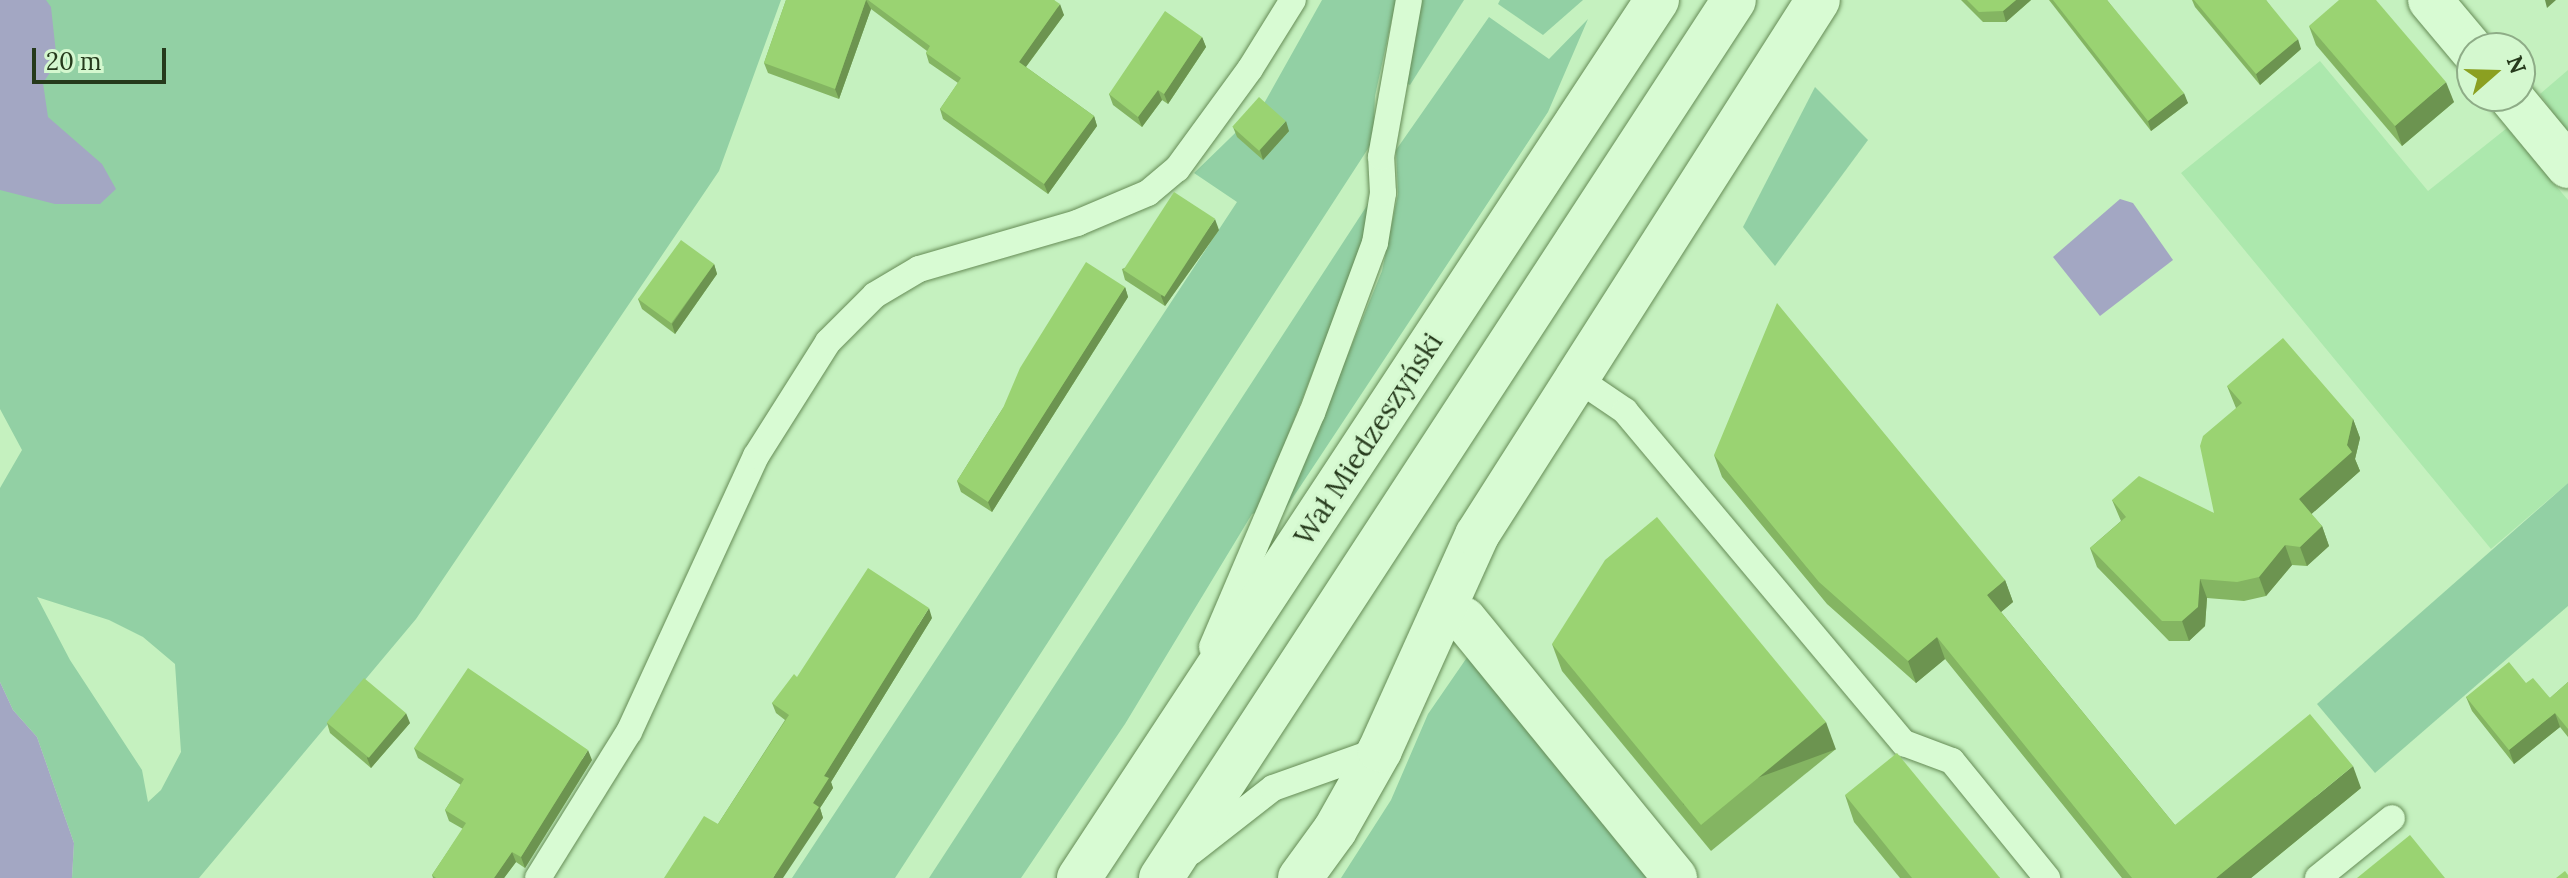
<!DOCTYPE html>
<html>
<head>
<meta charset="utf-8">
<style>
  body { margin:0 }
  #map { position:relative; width:2568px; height:878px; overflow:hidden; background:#c5f1bf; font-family:Lora,serif }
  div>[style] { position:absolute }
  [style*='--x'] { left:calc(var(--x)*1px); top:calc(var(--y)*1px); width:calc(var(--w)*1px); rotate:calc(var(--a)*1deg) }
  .farmland>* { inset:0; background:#ace8ad }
  .green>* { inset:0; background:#92d0a4 }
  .water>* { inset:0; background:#a3a7c3 }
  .roads { filter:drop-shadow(0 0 2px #668c56) drop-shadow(0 0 2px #668c56) }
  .service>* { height:26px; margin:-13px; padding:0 13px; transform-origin:13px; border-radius:13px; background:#d8fbd3 }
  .minor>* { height:44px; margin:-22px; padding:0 22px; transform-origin:22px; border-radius:22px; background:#d8fbd3 }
  .secondary>* { height:44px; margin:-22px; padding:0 22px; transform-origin:22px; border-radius:22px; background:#d8fbd3 }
  .wall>* { inset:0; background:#84b562 }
  .shaded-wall>* { inset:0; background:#6c9450; transform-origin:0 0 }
  .building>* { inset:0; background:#9ad372; transform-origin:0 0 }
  span { translate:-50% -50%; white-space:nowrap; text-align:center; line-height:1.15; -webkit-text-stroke:6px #d4f8cf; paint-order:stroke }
  .street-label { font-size:28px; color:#263a1c }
  .north { position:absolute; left:2456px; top:32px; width:80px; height:80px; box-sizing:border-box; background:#d4f8cf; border:2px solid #8eac87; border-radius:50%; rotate:70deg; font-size:22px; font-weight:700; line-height:32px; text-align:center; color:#263a1c }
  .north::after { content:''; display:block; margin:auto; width:28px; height:36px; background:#8ba021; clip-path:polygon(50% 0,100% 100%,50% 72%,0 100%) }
  .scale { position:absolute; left:32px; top:48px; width:134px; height:36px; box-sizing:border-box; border:4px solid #263a1c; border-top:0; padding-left:10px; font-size:24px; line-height:28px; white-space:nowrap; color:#263a1c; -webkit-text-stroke:6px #d4f8cf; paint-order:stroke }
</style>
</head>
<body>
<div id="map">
  <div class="farmland">
    <div style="clip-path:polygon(2320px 61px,2428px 191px,2507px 128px,2568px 200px,2568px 483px,2491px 549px,2181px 173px)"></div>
    <div style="clip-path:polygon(2568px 70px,2568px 134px,2540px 94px)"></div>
  </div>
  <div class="green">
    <div style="clip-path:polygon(evenodd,0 0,781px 0,719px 171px,416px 619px,199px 878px,72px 878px,74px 843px,37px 737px,13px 710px,0 682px,0 488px,22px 450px,0 409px,0 0,37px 597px,109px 620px,143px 637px,175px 664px,181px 752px,161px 790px,148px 802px,142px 770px,70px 660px,37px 597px)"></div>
    <div style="clip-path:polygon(1322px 0,1396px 0,1375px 96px,1373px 141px,895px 878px,792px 878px,1237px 202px,1194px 173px,1262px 107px)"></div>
    <div style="clip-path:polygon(1422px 0,1464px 0,1410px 85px,1404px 82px)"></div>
    <div style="clip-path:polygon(1500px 0,1583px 0,1543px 35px,1498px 4px)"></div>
    <div style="clip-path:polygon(1489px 17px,1549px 59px,1588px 19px,1548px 112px,1284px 511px,1382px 271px,1398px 194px,1396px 150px)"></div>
    <div style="clip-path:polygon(1815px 87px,1868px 140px,1775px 266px,1743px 227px)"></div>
    <div style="clip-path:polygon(1370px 201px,1363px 244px,1258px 512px,1252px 514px,1125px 724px,1021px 878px,929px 878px)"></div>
    <div style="clip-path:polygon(2568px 483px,2568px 606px,2375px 773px,2317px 704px)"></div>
    <div style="clip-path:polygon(1468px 656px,1650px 878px,1341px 878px,1391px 800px,1428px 714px)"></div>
  </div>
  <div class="water">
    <div style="clip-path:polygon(0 0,46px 0,51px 7px,57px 62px,43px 83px,48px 117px,102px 164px,116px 189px,100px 204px,55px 204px,0 190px)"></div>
    <div style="clip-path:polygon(2120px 199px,2133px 203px,2173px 260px,2100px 316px,2053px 257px)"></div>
    <div style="clip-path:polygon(0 682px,13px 710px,37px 737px,74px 843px,72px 878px,0 878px)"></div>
  </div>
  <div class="roads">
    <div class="service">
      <div style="--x:1578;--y:379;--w:57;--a:34.2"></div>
      <div style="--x:1625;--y:411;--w:434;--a:50"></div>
      <div style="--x:1904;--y:743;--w:51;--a:20.6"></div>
      <div style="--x:1952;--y:761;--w:151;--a:50.9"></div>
      <div style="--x:1212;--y:647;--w:254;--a:-66.9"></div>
      <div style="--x:1312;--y:413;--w:181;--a:-69.7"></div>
      <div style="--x:1375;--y:243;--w:51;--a:-80.9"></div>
      <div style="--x:1383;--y:193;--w:36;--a:-93"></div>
      <div style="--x:1381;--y:157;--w:159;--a:-79.9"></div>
      <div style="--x:1191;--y:852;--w:104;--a:-38"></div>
      <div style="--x:1273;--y:788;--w:114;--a:-19.6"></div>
      <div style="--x:538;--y:878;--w:172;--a:-58.1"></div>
      <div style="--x:629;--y:732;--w:304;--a:-65.3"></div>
      <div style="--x:756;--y:456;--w:135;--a:-57.7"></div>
      <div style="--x:828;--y:342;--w:66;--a:-45"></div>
      <div style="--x:875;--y:295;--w:51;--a:-30.6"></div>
      <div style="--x:919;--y:269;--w:165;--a:-16.2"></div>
      <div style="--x:1077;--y:223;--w:77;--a:-22.9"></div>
      <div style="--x:1148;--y:193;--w:38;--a:-40"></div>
      <div style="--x:1177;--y:169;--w:124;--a:-53.9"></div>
      <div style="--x:1250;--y:69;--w:81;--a:-58.1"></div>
      <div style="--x:2318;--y:878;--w:95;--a:-39"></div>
    </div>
    <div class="minor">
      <div style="--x:2430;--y:0;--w:65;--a:50"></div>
      <div style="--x:2510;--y:96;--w:91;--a:50.4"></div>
      <div style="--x:1464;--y:619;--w:334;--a:50.8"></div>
      <div style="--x:1300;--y:878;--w:59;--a:-53.9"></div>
      <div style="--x:1335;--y:830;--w:92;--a:-60.6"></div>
      <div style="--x:1380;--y:750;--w:236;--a:-65.7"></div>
      <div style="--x:1477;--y:535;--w:634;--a:-57.49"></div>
    </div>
    <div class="secondary">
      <div style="--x:1079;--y:878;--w:1051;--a:-56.64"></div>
      <div style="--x:1161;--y:878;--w:1048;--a:-56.87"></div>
    </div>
  </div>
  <div class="wall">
    <div style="clip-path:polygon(786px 0,1054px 0,1064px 15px,1026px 67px,1094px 116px,1097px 126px,1048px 194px,943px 119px,940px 109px,958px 83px,929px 63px,926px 53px,927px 51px,871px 9px,839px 99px,768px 73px,764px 63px)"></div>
    <div style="clip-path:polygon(1961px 0,2031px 0,2006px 22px,1983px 22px)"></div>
    <div style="clip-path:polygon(2049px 0,2107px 0,2188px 103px,2151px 131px)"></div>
    <div style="clip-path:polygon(2192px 0,2266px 0,2301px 49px,2260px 85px,2195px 7px)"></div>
    <div style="clip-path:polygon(2309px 26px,2454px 102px,2402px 146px,2316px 45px)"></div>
    <div style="clip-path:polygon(1202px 37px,1206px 47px,1168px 104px,1162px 100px,1142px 127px,1113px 105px,1109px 94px)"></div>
    <div style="clip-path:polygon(1233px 127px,1289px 131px,1263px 160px,1237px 137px)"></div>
    <div style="clip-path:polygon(1219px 230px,1165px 306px,1125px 280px,1122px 269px)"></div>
    <div style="clip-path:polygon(714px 264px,717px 274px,675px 334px,642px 309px,638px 299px)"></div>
    <div style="clip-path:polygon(1125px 287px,1128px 297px,992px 512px,961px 492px,957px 481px,1003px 408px)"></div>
    <div style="clip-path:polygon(2227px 386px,2353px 419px,2360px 438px,2355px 459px,2360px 471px,2311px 514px,2322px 526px,2329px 546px,2307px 566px,2292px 565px,2266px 596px,2244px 601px,2207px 598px,2205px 626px,2189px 641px,2169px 641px,2097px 567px,2090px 548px,2121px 521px,2112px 500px,2214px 513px,2236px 408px)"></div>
    <div style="clip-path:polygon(1714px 455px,2005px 580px,2013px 602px,2001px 612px,2175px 825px,2361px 788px,2251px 878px,2122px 878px,1945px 659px,1916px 683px,1827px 604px,1722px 477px)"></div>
    <div style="clip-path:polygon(932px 618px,831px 782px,833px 788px,820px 808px,823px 818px,718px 824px,785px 720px,776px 713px,772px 703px)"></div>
    <div style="clip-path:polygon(1552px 644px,1836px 749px,1711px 851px,1562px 671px)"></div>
    <div style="clip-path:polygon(2568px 682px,2568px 737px,2560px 727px,2514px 764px,2472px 711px,2466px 697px,2526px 683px,2550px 698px)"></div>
    <div style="clip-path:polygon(327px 723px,410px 723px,371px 768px,330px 733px)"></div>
    <div style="clip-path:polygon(414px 748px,592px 760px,525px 868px,516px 862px,504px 878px,433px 878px,432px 875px,463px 829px,449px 821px,445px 810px,461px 785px,418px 758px)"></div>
    <div style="clip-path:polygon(1845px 795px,2000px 878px,1900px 878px,1854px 822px)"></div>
  </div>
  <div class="shaded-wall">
    <div style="clip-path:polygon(866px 0,871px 9px,839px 99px,835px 89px)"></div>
    <div style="clip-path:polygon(2016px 0,2031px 0,2006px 22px,2003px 11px)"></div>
    <div style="clip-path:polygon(2545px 0,2556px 0,2547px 8px)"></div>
    <div style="clip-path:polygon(1060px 4px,1064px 15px,1022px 72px,1019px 62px)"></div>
    <div style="clip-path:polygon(1202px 37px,1206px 47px,1168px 104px,1164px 94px)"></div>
    <div style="clip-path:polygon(2298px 39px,2301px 49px,2260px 85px,2256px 74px)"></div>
    <div style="clip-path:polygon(2446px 82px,2454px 102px,2402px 146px,2395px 126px)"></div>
    <div style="clip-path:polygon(1158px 90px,1162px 100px,1142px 127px,1138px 117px)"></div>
    <div style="clip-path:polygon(2184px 93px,2188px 103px,2151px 131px,2148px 121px)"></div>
    <div style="clip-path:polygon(1094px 116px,1097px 126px,1048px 194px,1044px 184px)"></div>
    <div style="clip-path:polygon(1286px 121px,1289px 131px,1263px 160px,1260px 150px)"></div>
    <div style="clip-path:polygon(1215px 219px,1219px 230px,1165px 306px,1161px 296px)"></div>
    <div style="clip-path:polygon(714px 264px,717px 274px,675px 334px,672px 324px)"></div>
    <div style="clip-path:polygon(1125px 287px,1128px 297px,992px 512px,988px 502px)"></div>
    <div style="clip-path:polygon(2353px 419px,2360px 438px,2355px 459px,2360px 471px,2306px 519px,2299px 499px,2347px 445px)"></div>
    <div style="clip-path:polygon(2322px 526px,2329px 546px,2307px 566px,2300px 547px)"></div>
    <div style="clip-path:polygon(2285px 545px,2292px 565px,2266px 596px,2259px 577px)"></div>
    <div style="clip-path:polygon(2200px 579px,2207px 598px,2205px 626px,2189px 641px,2182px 621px)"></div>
    <div style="clip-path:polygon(2005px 580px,2013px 602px,1995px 617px,1987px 595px)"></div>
    <div style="clip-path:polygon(929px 608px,932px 618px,831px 782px,833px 788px,820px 808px,823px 818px,783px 878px,773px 878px,813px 803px,824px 776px)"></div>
    <div style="clip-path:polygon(1937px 637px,1945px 659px,1916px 683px,1908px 661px)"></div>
    <div style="clip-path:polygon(406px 713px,410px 723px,371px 768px,367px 758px)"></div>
    <div style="clip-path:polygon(2555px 713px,2560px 727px,2514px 764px,2509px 750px)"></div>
    <div style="left:1826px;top:722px;width:29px;height:162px;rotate:70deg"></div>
    <div style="clip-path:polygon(588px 750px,592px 760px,525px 868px,521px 857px)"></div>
    <div style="clip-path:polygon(2353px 766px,2361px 788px,2251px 878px,2216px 878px)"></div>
    <div style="clip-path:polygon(512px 852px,516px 862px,504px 878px,494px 878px)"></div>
  </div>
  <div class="building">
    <div style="clip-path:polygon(786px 0,866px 0,835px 89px,764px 63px)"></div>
    <div style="clip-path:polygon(868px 0,1054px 0,1060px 4px,1019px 62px,1094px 116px,1044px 184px,940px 109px,961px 78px,926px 53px,930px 46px)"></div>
    <div style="clip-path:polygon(1967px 0,2016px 0,2003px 11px,1979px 12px)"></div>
    <div style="clip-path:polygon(2053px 0,2107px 0,2184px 93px,2148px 121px)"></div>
    <div style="clip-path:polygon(2194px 0,2266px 0,2298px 39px,2256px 74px)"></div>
    <div style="clip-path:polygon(2339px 0,2376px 0,2446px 82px,2395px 126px,2309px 26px)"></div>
    <div style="clip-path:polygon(1165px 11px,1202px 37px,1164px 94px,1158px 90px,1138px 117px,1109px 94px)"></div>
    <div style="left:1259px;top:97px;width:36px;height:40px;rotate:42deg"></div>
    <div style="left:1174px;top:192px;width:49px;height:93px;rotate:33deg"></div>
    <div style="left:681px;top:240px;width:41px;height:73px;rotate:36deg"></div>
    <div style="clip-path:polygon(1086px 262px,1125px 287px,988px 502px,957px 481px,1003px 408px,1020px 368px)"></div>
    <div style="clip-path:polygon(1777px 303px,2005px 580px,1987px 595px,2175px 825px,2310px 714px,2353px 766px,2216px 878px,2132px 878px,1937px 637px,1908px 661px,1819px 582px,1714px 455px)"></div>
    <div style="clip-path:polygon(2283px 338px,2353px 419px,2347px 445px,2352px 452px,2299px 499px,2322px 526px,2300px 547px,2285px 545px,2259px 577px,2237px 582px,2200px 579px,2198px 607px,2182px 621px,2162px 621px,2090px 548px,2126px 517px,2112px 500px,2139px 476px,2214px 513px,2200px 446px,2203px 436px,2242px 403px,2227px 386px)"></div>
    <div style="clip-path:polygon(1657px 517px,1826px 722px,1701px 825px,1552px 644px,1605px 560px)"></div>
    <div style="clip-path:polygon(868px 568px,929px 608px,824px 776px,829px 778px,813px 803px,819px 807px,773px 878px,664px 878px,704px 816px,718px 824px,789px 715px,772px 703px,794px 674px,797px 677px)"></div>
    <div style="clip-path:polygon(2509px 662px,2526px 683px,2533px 678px,2550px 698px,2568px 682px,2568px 729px,2555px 713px,2509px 750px,2466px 697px)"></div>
    <div style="clip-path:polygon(468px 668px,588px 750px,521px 857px,512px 852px,494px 878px,436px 878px,432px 875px,466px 823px,445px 810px,464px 779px,414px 748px)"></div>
    <div style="left:364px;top:678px;width:55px;height:58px;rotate:40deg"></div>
    <div style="clip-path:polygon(1897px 753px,2000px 878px,1912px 878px,1845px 795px)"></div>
    <div style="clip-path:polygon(2410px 835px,2445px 878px,2357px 878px)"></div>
    <div style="clip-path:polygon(2565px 871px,2568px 875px,2568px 878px,2556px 878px)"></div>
  </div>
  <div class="street-label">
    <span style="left:1368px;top:439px;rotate:-57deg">Wał Miedzeszyński</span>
  </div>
  <div class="north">N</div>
  <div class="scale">20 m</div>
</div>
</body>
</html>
